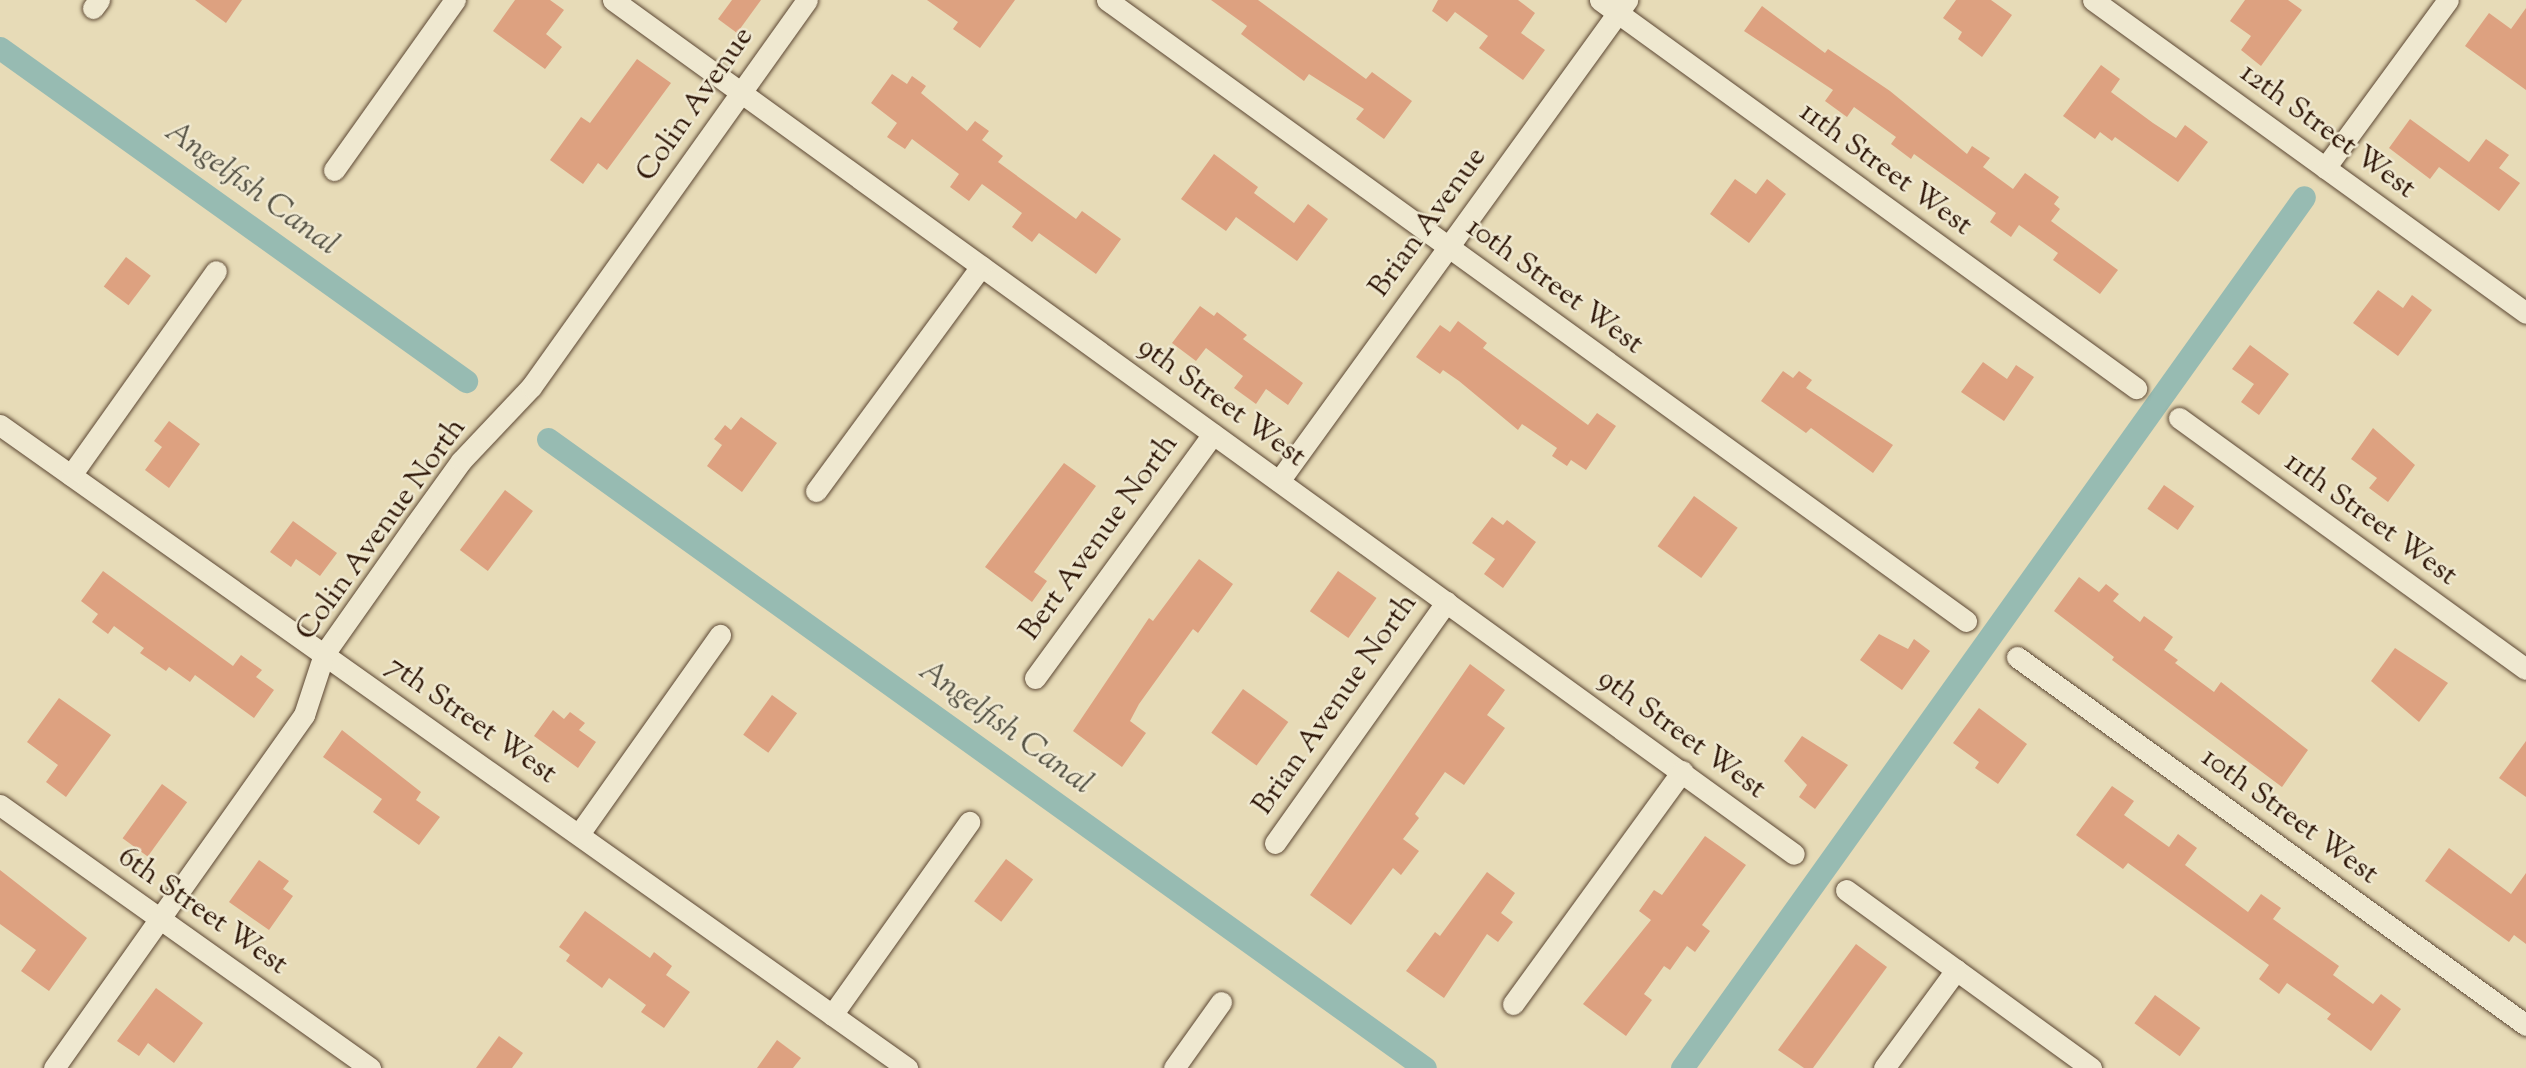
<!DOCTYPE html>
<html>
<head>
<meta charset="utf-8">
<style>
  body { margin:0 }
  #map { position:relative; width:2526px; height:1068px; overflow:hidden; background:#e7dbb7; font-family:"Sorts Mill Goudy",serif }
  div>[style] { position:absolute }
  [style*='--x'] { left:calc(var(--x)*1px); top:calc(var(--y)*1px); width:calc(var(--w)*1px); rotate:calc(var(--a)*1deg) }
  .canal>* { height:23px; margin:-11.5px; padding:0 11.5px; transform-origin:11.5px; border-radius:11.5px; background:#97bbb2 }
  .building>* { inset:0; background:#dda180; transform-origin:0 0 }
  .roads { filter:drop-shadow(0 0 2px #5c4733) drop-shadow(0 0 2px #5c4733) }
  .minor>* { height:21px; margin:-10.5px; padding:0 10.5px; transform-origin:10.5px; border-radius:10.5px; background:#efe8d0 }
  span { translate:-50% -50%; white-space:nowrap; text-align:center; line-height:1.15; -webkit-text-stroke:5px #efe8d0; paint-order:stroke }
  .street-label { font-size:30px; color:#2e1607 }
  .water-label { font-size:32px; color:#535043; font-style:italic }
</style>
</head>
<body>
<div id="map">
  <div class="canal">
    <div style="--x:0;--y:48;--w:573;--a:35.55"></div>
    <div style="--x:548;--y:439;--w:1079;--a:35.65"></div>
    <div style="--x:1682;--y:1068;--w:1070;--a:-54.47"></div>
  </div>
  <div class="building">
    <div style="clip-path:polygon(195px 0,242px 0,226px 23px)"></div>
    <div style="clip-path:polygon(515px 0,550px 0,564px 10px,546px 34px,562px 47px,545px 69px,493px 31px)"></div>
    <div style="clip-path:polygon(732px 0,761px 0,737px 33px,718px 19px)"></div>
    <div style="clip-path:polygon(927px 0,1015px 0,980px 48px,953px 29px,958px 22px)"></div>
    <div style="clip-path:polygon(1211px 0,1258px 0,1366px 79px,1372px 72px,1412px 101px,1384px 139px,1356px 119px,1364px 109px,1309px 74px,1304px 81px,1241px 34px,1247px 26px)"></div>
    <div style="clip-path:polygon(1438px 0,1518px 0,1535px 13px,1521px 33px,1545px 50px,1523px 80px,1479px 48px,1488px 36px,1455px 12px,1447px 22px,1432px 11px)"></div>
    <div style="clip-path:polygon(1956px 0,1991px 0,2012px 15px,1982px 57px,1958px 39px,1962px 32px,1943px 18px)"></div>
    <div style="clip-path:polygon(2245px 0,2288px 0,2302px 10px,2261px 66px,2241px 50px,2251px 36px,2230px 21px)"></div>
    <div style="clip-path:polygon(1762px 6px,1825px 53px,1828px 49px,1890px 91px,1967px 154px,1972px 146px,1990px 158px,1983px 167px,2013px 189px,2025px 173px,2059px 197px,2054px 204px,2060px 209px,2051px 221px,2118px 270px,2100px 294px,2053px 260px,2058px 253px,2019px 225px,2011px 237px,1990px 222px,1996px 213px,1914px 154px,1911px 159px,1891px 144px,1896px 137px,1854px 107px,1847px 117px,1825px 101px,1833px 90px,1744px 31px)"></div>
    <div style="clip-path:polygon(2526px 8px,2526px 90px,2465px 46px,2489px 13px,2511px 29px)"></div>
    <div style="clip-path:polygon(637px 59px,671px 83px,607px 170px,598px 163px,583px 184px,550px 160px,581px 117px,590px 123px)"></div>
    <div style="clip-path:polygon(2101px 65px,2120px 79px,2111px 92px,2153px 123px,2176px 138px,2185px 125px,2208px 142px,2178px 182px,2115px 137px,2112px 141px,2100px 132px,2095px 139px,2063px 116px)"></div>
    <div style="clip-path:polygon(892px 74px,907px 84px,912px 76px,926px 86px,921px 93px,967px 131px,975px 121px,989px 131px,982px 140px,1003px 156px,998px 162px,1076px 219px,1082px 211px,1121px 239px,1096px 274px,1039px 233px,1032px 242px,1012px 227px,1022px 213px,982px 184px,969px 201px,950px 187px,959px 174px,912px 139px,905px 149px,887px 137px,897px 123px,871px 103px)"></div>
    <div style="clip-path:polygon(2410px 119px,2469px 162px,2486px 139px,2509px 155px,2499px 168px,2520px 183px,2499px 211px,2439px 167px,2430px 179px,2389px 148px)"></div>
    <div style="clip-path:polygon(1214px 154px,1258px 187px,1254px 193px,1294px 223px,1308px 204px,1328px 219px,1297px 261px,1236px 217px,1226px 231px,1181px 199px)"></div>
    <div style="clip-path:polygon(1735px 179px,1756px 194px,1767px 179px,1786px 194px,1749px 243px,1710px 214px)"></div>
    <div style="left:126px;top:257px;width:31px;height:37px;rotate:37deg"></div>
    <div style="clip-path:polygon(2378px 290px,2403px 308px,2412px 295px,2432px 310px,2398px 356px,2353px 323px)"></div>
    <div style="clip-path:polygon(1200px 306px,1214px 316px,1217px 312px,1247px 335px,1243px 339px,1303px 383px,1288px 405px,1266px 389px,1256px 404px,1234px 388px,1243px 376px,1206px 348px,1196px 361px,1172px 343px)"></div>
    <div style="clip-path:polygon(1458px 321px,1487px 343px,1483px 348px,1588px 425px,1597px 413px,1616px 426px,1586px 470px,1571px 460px,1567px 466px,1552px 456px,1557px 448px,1522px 424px,1518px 430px,1459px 381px,1443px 370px,1440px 374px,1416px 357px,1440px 325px,1450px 332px)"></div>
    <div style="clip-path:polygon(2250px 345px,2289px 374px,2259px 415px,2241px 402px,2254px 384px,2232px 369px)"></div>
    <div style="clip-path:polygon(1983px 362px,2007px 379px,2016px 365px,2034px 377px,2004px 421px,1961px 392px)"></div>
    <div style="clip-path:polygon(1783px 371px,1793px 378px,1799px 371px,1812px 380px,1806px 388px,1893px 445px,1873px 473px,1811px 428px,1806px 433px,1761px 401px)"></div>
    <div style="clip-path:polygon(741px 417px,777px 443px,742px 492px,707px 466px,722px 445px,714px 439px,725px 425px,731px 430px)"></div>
    <div style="clip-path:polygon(169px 421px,200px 444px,169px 488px,145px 470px,162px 447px,154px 441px)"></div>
    <div style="clip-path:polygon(2373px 428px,2415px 465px,2388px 502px,2369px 488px,2377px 478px,2351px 459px)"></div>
    <div style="clip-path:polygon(1064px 463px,1096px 486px,1034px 572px,1047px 581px,1032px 602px,985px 567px)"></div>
    <div style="left:2164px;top:485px;width:37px;height:29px;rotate:35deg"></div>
    <div style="left:505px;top:490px;width:35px;height:75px;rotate:37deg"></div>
    <div style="left:1694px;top:496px;width:54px;height:62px;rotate:36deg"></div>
    <div style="clip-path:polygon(1492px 517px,1503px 525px,1507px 520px,1536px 542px,1503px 588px,1484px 574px,1495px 559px,1472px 543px)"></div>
    <div style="clip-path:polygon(293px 521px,337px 553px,320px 576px,296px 559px,291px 567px,270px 552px)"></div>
    <div style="clip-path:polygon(1199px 559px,1233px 584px,1198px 633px,1193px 629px,1139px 704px,1130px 721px,1146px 733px,1122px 767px,1073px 731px,1149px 618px,1153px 621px)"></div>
    <div style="clip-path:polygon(103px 571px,233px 666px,241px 655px,262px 670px,256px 677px,274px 690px,254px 718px,195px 675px,190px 682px,169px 667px,166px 671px,140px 653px,144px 648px,114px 626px,108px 634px,92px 622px,98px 614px,81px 601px)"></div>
    <div style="left:1338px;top:571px;width:47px;height:49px;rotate:35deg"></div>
    <div style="clip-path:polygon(2079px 577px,2099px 592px,2106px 584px,2119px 594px,2113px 601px,2140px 622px,2144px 616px,2173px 637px,2164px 650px,2178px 660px,2175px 663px,2214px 692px,2221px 682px,2308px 750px,2282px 787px,2112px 660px,2114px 657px,2054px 611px)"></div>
    <div style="clip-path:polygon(1879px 634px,1908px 649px,1914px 639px,1930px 651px,1902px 690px,1860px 660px)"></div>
    <div style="clip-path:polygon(2395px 648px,2448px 683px,2419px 722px,2371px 681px)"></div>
    <div style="clip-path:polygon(1470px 664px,1505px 690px,1487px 715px,1505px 728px,1464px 785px,1445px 772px,1415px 814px,1419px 818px,1403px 839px,1419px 851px,1401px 875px,1393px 868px,1351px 925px,1310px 895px)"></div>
    <div style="left:1243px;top:689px;width:56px;height:54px;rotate:36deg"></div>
    <div style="left:772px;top:695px;width:31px;height:49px;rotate:36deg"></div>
    <div style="clip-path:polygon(59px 698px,111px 735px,66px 797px,46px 782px,58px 765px,27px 742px)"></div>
    <div style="clip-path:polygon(1979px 708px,2027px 744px,1998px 784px,1975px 768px,1979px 762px,1953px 743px)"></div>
    <div style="clip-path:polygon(553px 710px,564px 719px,570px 712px,585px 723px,579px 730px,596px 742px,578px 768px,534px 736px)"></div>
    <div style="clip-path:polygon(342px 730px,421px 792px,416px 800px,440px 817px,419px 845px,373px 812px,382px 799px,323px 757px)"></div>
    <div style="clip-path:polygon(1802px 736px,1848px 765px,1815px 809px,1799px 797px,1807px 785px,1784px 761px)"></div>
    <div style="clip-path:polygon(2526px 741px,2526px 797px,2499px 778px)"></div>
    <div style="left:162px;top:784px;width:31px;height:67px;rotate:36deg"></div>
    <div style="clip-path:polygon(2112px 786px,2134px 801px,2124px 815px,2169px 847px,2178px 834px,2197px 848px,2185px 865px,2248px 912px,2261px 894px,2281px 908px,2273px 919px,2339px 966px,2333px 975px,2373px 1004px,2381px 994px,2401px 1009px,2371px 1051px,2327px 1019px,2331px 1014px,2287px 983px,2279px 994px,2259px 979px,2269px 965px,2128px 863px,2123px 869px,2076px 835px)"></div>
    <div style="clip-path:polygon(1705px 836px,1746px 865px,1702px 925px,1710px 931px,1695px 952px,1687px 946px,1670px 970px,1664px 966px,1644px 994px,1652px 1000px,1626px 1036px,1583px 1004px,1651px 920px,1639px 911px,1654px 890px,1662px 895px)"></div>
    <div style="clip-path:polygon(2449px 848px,2511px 894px,2526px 873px,2526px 944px,2514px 935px,2509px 942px,2425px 881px)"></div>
    <div style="left:1006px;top:859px;width:34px;height:53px;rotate:37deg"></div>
    <div style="clip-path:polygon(259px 860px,289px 881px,283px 889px,293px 896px,269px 930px,229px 902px)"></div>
    <div style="clip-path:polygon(0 870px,87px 938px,49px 991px,21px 971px,36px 950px,0 924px)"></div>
    <div style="clip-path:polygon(1487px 872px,1515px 893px,1501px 913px,1513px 922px,1498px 942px,1487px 934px,1444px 998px,1406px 971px,1435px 932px,1440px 936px)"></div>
    <div style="clip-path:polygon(585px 911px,650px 958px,654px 952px,672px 966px,666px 975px,690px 992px,664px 1028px,641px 1012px,646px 1005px,609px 978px,602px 988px,566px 961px,570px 955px,559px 947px)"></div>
    <div style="clip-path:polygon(1856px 944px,1887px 967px,1813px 1068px,1804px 1068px,1778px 1050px)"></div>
    <div style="clip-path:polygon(156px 988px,203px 1023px,174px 1063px,148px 1043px,139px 1056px,117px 1041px)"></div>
    <div style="left:2155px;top:995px;width:56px;height:35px;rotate:36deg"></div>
    <div style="clip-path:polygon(499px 1036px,523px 1053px,512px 1068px,476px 1068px)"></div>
    <div style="clip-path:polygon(777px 1040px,801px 1058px,793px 1068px,757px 1068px)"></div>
  </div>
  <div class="roads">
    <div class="minor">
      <div style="--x:613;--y:0;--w:1457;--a:35.87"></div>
      <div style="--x:1107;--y:0;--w:1060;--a:35.86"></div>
      <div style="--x:1600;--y:0;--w:662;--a:35.9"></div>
      <div style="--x:2093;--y:0;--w:534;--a:35.86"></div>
      <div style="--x:93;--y:8;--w:10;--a:-53"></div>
      <div style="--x:2325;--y:168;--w:208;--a:-53.8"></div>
      <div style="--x:334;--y:170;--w:209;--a:-54.6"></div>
      <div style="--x:2179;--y:418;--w:428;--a:35.9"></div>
      <div style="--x:0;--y:425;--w:1112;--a:35.33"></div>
      <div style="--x:71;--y:475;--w:250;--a:-54.6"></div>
      <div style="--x:1279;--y:481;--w:594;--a:-54.11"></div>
      <div style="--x:816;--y:491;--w:279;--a:-53.7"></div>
      <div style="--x:2017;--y:657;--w:628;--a:35.87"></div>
      <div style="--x:1035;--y:678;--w:302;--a:-53.9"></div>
      <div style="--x:0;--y:805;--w:454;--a:35.4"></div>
      <div style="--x:579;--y:834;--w:244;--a:-54.7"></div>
      <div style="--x:1275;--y:843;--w:296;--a:-54.6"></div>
      <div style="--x:1846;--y:890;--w:303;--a:36"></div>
      <div style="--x:1513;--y:1004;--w:288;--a:-54"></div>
      <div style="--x:832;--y:1015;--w:237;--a:-54.6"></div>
      <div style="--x:54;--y:1068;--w:433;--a:-54.7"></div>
      <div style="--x:304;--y:715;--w:64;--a:-71.8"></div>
      <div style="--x:324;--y:654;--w:158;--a:-54.8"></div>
      <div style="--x:415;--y:525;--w:79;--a:-54.3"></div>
      <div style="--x:461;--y:461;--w:102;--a:-46.6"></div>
      <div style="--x:531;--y:387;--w:475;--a:-54.5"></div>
      <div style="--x:1174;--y:1068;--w:81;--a:-54.5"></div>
      <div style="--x:1884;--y:1068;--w:122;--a:-53.7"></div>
    </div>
  </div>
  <div class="street-label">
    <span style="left:696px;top:105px;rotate:-55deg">Colin Avenue</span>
    <span style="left:2327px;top:132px;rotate:36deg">12th Street West</span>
    <span style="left:1885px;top:170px;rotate:36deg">11th Street West</span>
    <span style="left:1429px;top:223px;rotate:-54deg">Brian Avenue</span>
    <span style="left:1554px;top:287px;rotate:36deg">10th Street West</span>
    <span style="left:1221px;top:403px;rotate:36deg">9th Street West</span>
    <span style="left:2370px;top:520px;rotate:36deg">11th Street West</span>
    <span style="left:382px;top:530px;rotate:-54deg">Colin Avenue North</span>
    <span style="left:1100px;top:538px;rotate:-54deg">Bert Avenue North</span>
    <span style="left:1336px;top:705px;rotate:-55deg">Brian Avenue North</span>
    <span style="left:471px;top:721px;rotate:35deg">7th Street West</span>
    <span style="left:1681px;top:735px;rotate:36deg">9th Street West</span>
    <span style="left:2289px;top:817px;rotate:36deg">10th Street West</span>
    <span style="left:202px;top:912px;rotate:35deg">6th Street West</span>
  </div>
  <div class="water-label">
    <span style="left:251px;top:189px;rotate:36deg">Angelfish Canal</span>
    <span style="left:1005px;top:728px;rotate:36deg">Angelfish Canal</span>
  </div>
</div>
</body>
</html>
